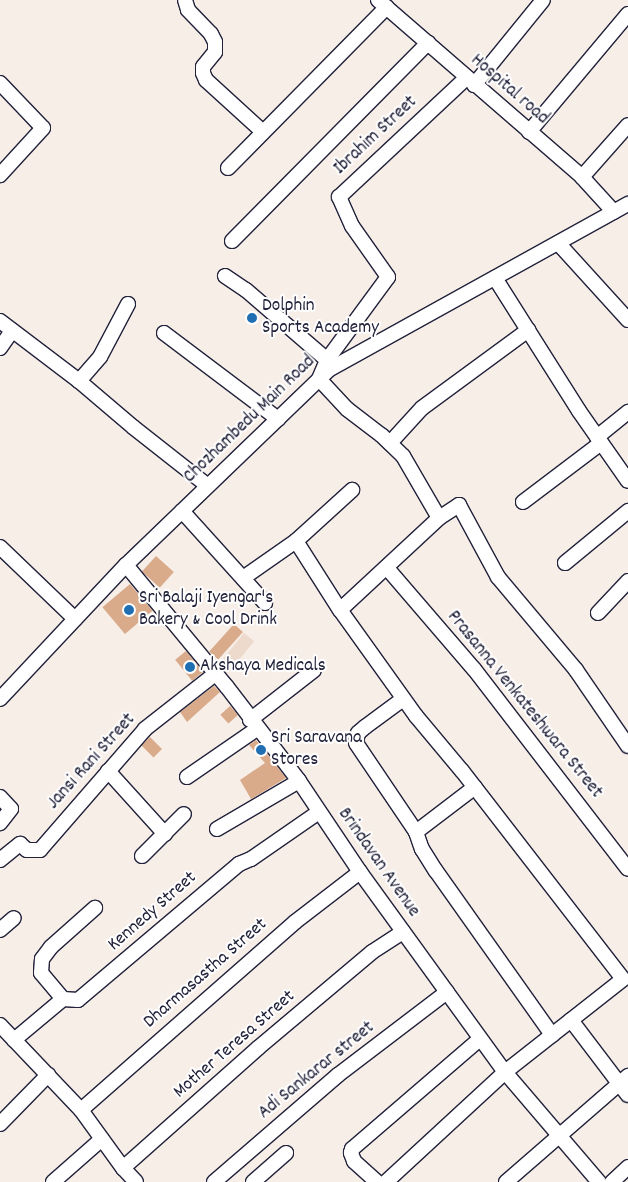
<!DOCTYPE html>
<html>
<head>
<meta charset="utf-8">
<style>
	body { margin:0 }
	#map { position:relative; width:628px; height:1182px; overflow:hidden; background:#f7eee8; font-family:Dekko,sans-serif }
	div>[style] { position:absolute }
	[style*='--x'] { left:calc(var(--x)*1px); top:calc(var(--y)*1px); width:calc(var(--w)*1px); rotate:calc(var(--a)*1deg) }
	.built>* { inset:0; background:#eedacc; transform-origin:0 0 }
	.building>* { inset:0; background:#d9ab8b; transform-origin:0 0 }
	.roads { filter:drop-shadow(1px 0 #22223b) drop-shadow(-1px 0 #22223b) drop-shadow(0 1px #22223b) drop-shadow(0 -1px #22223b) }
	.minor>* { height:14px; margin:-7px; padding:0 7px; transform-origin:7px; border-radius:7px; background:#fff }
	.dots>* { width:14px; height:14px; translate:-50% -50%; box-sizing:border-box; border:2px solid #fff; border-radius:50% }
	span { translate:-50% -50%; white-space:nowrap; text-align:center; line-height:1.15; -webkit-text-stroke:4px #fff; paint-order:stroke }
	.street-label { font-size:19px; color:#22223b }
	.poi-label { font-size:19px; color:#22223b }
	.left { translate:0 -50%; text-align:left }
</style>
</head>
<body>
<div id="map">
	<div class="built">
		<div style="left:244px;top:633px;width:13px;height:41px;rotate:39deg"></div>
	</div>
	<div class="building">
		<div style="left:156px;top:556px;width:24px;height:21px;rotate:42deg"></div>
		<div style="left:130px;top:584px;width:35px;height:36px;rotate:50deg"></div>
		<div style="left:234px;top:624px;width:12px;height:37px;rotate:42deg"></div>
		<div style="left:186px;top:651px;width:27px;height:14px;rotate:51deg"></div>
		<div style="clip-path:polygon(214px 686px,220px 692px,187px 722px,180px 712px)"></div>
		<div style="left:230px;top:706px;width:12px;height:13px;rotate:48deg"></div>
		<div style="left:150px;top:737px;width:17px;height:12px;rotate:45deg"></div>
		<div style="clip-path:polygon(256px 740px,286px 778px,251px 799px,240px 780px,265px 763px,249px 745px)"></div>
	</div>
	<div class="roads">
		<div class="minor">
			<div style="--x:185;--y:0;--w:10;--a:73"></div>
			<div style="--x:188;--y:10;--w:33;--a:46"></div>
			<div style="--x:211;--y:34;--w:9;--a:63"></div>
			<div style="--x:215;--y:42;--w:10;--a:90"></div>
			<div style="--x:215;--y:52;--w:19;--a:129"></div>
			<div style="--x:203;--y:67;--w:6;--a:90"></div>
			<div style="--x:203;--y:73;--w:8;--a:67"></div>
			<div style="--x:206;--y:80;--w:77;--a:42.4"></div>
			<div style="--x:378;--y:0;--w:270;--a:40.9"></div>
			<div style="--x:582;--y:177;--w:47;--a:47.6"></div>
			<div style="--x:0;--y:83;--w:62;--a:46.3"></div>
			<div style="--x:43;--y:128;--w:64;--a:132.5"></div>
			<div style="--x:474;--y:85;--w:109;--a:-50.9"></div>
			<div style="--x:529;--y:132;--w:154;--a:-50"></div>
			<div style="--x:228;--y:168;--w:226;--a:-45.4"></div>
			<div style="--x:582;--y:177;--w:69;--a:-48.5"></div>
			<div style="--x:232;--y:241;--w:279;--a:-45.3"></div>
			<div style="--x:558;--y:243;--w:104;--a:47.7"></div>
			<div style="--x:225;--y:276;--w:25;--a:34"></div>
			<div style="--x:246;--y:290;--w:107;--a:40.8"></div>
			<div style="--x:495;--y:278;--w:157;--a:57.7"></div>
			<div style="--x:579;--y:411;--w:85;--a:55"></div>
			<div style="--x:128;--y:304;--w:60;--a:117.8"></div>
			<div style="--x:100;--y:357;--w:32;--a:131"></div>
			<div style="--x:79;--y:381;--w:71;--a:40.4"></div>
			<div style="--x:133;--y:427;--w:95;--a:38.2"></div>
			<div style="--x:0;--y:321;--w:99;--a:37.2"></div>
			<div style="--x:164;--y:333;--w:143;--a:37"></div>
			<div style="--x:0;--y:348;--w:21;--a:-55"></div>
			<div style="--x:597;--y:437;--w:40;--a:-39"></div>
			<div style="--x:390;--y:443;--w:47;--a:-47.6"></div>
			<div style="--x:422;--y:408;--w:132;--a:-36.3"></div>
			<div style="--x:523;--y:502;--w:98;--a:-37.1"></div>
			<div style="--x:182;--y:511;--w:124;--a:47.9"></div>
			<div style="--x:439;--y:518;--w:72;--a:-120.1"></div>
			<div style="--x:403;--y:456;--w:30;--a:-136"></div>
			<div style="--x:381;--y:435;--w:43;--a:-142.6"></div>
			<div style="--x:347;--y:409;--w:41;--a:-133"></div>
			<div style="--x:319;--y:379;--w:21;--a:-67"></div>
			<div style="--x:327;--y:360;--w:103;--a:-53.7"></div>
			<div style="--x:388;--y:277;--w:62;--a:-125.2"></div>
			<div style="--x:352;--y:226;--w:32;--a:-114"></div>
			<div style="--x:339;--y:197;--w:174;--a:-43.1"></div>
			<div style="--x:296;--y:541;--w:82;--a:57.5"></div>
			<div style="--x:0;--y:547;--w:104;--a:43.8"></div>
			<div style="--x:565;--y:563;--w:82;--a:-39.5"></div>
			<div style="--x:126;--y:565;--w:158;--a:50.4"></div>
			<div style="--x:227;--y:687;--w:118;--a:52.5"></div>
			<div style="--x:299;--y:781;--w:110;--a:56.2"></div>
			<div style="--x:360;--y:872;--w:247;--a:54.1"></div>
			<div style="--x:505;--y:1072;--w:145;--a:49.5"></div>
			<div style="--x:387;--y:568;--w:133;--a:49.3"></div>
			<div style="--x:474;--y:669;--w:252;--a:52.4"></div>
			<div style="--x:243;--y:578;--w:65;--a:-34.9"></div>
			<div style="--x:296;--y:541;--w:76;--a:-42.3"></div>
			<div style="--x:598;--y:613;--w:44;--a:-46.8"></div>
			<div style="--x:0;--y:699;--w:184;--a:-46.8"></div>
			<div style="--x:126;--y:565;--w:283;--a:-43.9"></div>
			<div style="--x:330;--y:369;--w:341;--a:-29"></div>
			<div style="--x:403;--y:699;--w:47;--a:143.6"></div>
			<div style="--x:365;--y:727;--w:9;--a:139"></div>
			<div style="--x:358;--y:733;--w:10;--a:101"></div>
			<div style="--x:356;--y:743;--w:107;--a:56"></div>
			<div style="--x:416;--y:832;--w:18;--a:71"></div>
			<div style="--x:422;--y:849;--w:26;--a:58"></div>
			<div style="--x:436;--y:871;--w:201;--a:54.7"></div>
			<div style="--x:250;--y:720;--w:81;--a:-38"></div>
			<div style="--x:108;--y:771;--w:85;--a:47.9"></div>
			<div style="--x:187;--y:777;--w:86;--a:-34.6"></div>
			<div style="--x:0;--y:797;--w:16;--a:47"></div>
			<div style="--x:11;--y:809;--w:18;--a:128"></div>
			<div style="--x:217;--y:829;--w:95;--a:-30.3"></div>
			<div style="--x:416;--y:832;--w:74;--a:-37.3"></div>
			<div style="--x:142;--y:856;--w:59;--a:-45"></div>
			<div style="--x:0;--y:860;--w:26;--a:-39"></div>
			<div style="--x:20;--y:844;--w:9;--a:41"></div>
			<div style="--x:27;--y:850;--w:13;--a:0"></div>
			<div style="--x:40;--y:850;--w:160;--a:-49"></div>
			<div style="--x:145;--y:729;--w:89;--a:-38.2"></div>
			<div style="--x:0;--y:930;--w:18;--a:-41"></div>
			<div style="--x:63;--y:999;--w:34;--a:-130"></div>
			<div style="--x:41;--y:973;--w:14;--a:-86"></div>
			<div style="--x:42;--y:959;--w:15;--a:-53"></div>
			<div style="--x:51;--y:947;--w:59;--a:-41.6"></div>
			<div style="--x:571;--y:1020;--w:94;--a:52.8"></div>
			<div style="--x:0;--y:1025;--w:117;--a:46.4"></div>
			<div style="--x:81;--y:1110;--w:72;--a:54.1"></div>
			<div style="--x:123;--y:1168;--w:19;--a:47"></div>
			<div style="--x:14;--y:1040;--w:64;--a:-39.9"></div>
			<div style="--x:63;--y:999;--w:15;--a:4"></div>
			<div style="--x:78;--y:1000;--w:211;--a:-40.2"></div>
			<div style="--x:239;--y:864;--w:13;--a:-23"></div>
			<div style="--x:251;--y:859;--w:83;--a:-34.7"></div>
			<div style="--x:81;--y:1110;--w:285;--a:-41.3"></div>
			<div style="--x:295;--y:922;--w:82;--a:-37.6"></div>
			<div style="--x:0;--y:1124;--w:69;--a:-45.6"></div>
			<div style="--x:123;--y:1168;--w:181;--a:-41.6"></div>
			<div style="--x:258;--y:1048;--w:149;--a:-40.1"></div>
			<div style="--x:372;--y:952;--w:37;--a:-33"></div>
			<div style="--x:53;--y:1182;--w:65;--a:-41.3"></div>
			<div style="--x:214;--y:1182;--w:164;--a:-40.8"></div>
			<div style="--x:338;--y:1075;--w:137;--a:-37.3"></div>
			<div style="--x:253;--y:1182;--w:44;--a:-41.3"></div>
			<div style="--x:377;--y:1182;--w:31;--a:-138"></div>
			<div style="--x:354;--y:1161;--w:9;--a:-111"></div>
			<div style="--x:351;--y:1153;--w:4;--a:-76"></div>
			<div style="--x:352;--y:1149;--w:169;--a:-40.7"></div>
			<div style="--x:386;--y:1182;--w:162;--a:-42.7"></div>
			<div style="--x:505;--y:1072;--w:150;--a:-38.2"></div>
			<div style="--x:623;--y:979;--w:263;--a:-127.7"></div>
			<div style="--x:462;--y:771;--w:72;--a:-129.9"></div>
			<div style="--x:416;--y:716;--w:130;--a:-125.6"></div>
			<div style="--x:340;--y:610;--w:135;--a:-42.9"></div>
			<div style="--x:439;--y:518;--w:24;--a:-33"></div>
			<div style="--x:459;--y:505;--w:82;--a:61.6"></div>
			<div style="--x:498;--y:577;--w:121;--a:50"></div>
			<div style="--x:576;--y:670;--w:92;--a:55.6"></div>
			<div style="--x:506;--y:1182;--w:162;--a:-41"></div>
			<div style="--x:612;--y:1182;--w:22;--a:-43"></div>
		</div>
	</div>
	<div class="dots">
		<div style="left:252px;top:318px;background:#1f6fb2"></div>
		<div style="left:129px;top:610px;background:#1f6fb2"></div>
		<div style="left:190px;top:667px;background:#1f6fb2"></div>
		<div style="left:261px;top:750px;background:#1f6fb2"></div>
	</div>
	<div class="street-label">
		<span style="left:509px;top:90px;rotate:41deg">Hospital road</span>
		<span style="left:376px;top:136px;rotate:-43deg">Ibrahim Street</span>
		<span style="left:250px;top:420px;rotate:-44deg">Chozhambedu Main Road</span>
		<span style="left:524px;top:705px;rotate:51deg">Prasanna Venkateshwara Street</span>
		<span style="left:92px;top:762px;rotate:-48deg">Jansi Rani Street</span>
		<span style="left:378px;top:863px;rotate:55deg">Brindavan Avenue</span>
		<span style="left:153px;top:912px;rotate:-41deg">Kennedy Street</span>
		<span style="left:206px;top:974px;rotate:-41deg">Dharmasastha Street</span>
		<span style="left:235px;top:1045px;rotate:-41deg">Mother Teresa Street</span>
		<span style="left:317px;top:1071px;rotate:-39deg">Adi Sankarar street</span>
	</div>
	<div class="poi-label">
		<span class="left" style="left:262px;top:318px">Dolphin<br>Sports Academy</span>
		<span class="left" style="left:139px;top:610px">Sri Balaji Iyengar's<br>Bakery &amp; Cool Drink</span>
		<span class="left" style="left:200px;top:667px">Akshaya Medicals</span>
		<span class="left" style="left:271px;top:750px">Sri Saravana<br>Stores</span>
	</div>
</div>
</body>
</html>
